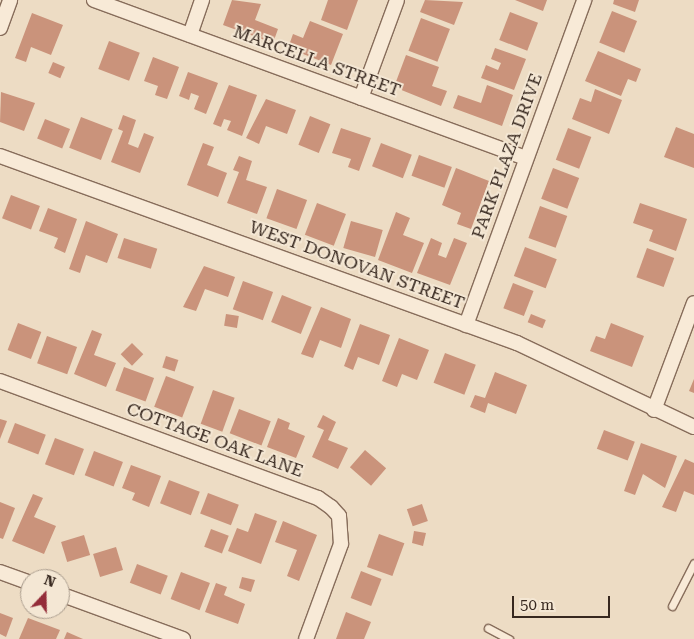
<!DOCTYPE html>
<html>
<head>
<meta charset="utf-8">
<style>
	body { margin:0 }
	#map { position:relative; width:694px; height:639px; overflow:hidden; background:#eddcc4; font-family:"Roboto Serif",serif }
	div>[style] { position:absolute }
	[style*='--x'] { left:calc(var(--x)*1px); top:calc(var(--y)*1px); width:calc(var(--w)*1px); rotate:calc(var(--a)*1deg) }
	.building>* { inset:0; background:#ca937b; transform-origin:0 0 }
	.roads { filter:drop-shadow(1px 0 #876d5b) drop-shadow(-1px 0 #876d5b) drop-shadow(0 1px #876d5b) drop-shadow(0 -1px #876d5b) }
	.lane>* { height:7px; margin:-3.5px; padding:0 3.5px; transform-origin:3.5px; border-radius:3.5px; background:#f8ead7 }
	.street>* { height:14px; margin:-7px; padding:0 7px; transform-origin:7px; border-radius:7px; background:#f8ead7 }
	span { translate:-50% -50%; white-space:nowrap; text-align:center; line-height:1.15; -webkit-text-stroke:4px #f4e7d4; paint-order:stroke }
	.street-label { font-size:18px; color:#37281f }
	.north { position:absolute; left:20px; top:569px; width:50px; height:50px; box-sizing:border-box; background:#f4e7d4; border:1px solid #a89b8c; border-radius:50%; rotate:21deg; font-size:14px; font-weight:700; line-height:20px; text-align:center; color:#37281f }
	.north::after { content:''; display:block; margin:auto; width:18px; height:22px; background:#942d3a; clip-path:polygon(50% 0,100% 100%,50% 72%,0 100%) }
	.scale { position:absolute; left:512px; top:596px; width:98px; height:22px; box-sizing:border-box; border:2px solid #37281f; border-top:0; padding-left:6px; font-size:15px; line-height:18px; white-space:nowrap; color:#37281f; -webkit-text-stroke:4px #f4e7d4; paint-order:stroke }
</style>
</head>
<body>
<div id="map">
	<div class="building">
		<div style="clip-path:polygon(232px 0,261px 4px,255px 20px,278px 29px,273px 43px,223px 25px)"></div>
		<div style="clip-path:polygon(328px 0,358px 0,347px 30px,321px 20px)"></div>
		<div style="clip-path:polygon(425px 0,463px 2px,454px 25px,420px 12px)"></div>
		<div style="clip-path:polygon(515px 0,547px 0,543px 11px)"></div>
		<div style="clip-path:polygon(614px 0,639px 0,635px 12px,613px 4px)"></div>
		<div style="left:612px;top:11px;width:27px;height:34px;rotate:22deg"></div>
		<div style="left:510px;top:12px;width:30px;height:30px;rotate:21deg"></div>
		<div style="clip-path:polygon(32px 13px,63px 25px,51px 55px,31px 47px,26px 62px,15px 58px)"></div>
		<div style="left:421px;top:18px;width:31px;height:35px;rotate:21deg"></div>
		<div style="clip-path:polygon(310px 21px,343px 34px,331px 65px,288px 48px,293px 34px,303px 38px)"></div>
		<div style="left:109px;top:41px;width:33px;height:30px;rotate:21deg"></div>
		<div style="clip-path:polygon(495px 48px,526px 59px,514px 90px,481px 78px,486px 65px,498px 70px,501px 63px,491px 59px)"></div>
		<div style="clip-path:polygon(598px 51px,641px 69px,636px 82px,628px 79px,621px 96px,585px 81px)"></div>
		<div style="clip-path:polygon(406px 55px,439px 67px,432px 86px,447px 91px,441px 106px,394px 87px)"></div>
		<div style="clip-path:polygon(153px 57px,179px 67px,167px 99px,155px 95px,158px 86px,144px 81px)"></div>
		<div style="left:53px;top:62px;width:13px;height:12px;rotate:23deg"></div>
		<div style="clip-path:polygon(188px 72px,218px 83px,206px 114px,194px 109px,199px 96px,191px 93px,189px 100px,179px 96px)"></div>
		<div style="clip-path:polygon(229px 85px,257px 95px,242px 136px,227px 130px,231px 121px,224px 119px,221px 127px,213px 124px)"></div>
		<div style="clip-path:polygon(487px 85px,513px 95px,502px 126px,453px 108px,458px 95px,481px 103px)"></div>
		<div style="clip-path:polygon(595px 89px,622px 100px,609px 134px,572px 119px,580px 98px,591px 102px)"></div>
		<div style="clip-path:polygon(1px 92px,35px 103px,24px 131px,0 122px)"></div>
		<div style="clip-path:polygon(266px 99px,296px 110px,287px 134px,266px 126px,259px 144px,246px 138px)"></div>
		<div style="clip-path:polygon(123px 115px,136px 120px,128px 144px,138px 148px,144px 133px,154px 137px,140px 173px,111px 162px,123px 131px,118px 129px)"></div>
		<div style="left:310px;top:116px;width:22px;height:31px;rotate:22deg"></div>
		<div style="left:81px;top:117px;width:34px;height:33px;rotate:21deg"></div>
		<div style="left:45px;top:119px;width:27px;height:21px;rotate:22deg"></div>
		<div style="clip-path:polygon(676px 127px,694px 134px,694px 168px,664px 157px)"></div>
		<div style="clip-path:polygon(341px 128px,371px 138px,359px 171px,348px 167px,351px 159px,332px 153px)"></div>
		<div style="left:568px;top:128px;width:25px;height:34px;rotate:21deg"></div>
		<div style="clip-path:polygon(203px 143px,214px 147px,207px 165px,227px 173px,218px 197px,187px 185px)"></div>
		<div style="left:381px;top:143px;width:33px;height:25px;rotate:21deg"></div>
		<div style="left:419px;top:155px;width:35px;height:22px;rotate:20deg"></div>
		<div style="clip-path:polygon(239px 156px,252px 161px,246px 180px,267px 187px,257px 214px,227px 203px,239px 172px,233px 170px)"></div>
		<div style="clip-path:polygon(456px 168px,489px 181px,471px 229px,457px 224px,461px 213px,442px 205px)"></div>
		<div style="left:553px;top:168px;width:28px;height:33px;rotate:21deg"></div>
		<div style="left:277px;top:189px;width:32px;height:31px;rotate:20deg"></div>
		<div style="left:11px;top:195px;width:31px;height:25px;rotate:21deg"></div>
		<div style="left:317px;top:203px;width:31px;height:34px;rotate:21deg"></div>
		<div style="clip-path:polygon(640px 203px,687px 219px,676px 251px,649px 241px,653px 230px,633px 223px)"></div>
		<div style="left:540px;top:206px;width:29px;height:34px;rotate:20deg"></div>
		<div style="clip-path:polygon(48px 208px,77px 219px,65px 253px,54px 248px,58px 238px,39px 231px)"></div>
		<div style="clip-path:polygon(396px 212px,410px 218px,403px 235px,424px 243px,412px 273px,378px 260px)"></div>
		<div style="clip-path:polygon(86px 221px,118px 234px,107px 263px,86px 255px,80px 273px,69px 269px)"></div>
		<div style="left:351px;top:221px;width:33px;height:28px;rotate:16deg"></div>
		<div style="left:124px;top:238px;width:35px;height:21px;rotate:18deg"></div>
		<div style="clip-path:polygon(431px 238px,442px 243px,438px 255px,446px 258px,454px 238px,467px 243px,450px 285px,417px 273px)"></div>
		<div style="left:525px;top:247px;width:34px;height:31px;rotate:21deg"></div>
		<div style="left:647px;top:248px;width:29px;height:31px;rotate:20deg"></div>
		<div style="clip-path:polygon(204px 266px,235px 277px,228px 297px,205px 289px,196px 311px,183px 307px)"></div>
		<div style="left:243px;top:281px;width:32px;height:30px;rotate:20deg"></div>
		<div style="left:513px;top:283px;width:22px;height:27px;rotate:21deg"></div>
		<div style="left:282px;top:295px;width:32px;height:29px;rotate:22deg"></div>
		<div style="clip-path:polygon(321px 307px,351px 319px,341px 348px,320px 340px,313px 358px,301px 354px)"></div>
		<div style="left:226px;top:314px;width:13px;height:12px;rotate:9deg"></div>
		<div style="left:531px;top:314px;width:16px;height:9px;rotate:22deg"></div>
		<div style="left:18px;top:323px;width:25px;height:29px;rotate:21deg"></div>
		<div style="clip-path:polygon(611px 323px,644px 336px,632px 367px,590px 351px,596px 336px,605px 339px)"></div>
		<div style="clip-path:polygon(360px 324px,390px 335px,379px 365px,358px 357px,353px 370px,344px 366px)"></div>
		<div style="clip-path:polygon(92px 330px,102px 334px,94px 355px,116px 363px,106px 387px,74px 374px)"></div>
		<div style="left:47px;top:336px;width:32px;height:29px;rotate:20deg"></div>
		<div style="clip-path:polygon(399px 338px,429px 350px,417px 380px,402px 374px,397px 387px,382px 381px)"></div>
		<div style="left:132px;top:343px;width:16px;height:16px;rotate:45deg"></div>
		<div style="left:445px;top:353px;width:33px;height:32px;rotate:21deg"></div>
		<div style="left:166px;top:356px;width:13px;height:12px;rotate:18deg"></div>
		<div style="left:124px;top:367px;width:32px;height:25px;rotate:20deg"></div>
		<div style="clip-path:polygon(495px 372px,527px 385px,516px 414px,488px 403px,485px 413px,470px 407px,475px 395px,485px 398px)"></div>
		<div style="left:166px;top:376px;width:30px;height:33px;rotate:21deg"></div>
		<div style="clip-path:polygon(694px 379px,694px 393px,689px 391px)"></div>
		<div style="left:213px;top:390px;width:23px;height:36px;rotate:20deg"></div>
		<div style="left:239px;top:409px;width:34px;height:26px;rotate:21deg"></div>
		<div style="clip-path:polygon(323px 415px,336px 422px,328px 440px,348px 448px,338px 469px,312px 457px,324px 430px,317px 427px)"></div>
		<div style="clip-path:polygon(278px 418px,290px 423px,288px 429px,305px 436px,296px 458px,267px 447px)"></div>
		<div style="clip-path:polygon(0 419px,7px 421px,0 439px)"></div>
		<div style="left:15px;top:423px;width:33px;height:21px;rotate:21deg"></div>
		<div style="left:604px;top:430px;width:33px;height:20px;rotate:21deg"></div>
		<div style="left:55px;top:438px;width:31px;height:28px;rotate:21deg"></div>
		<div style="clip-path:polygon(641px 443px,677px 456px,665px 488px,643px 474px,635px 495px,624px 491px)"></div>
		<div style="left:365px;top:450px;width:28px;height:23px;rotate:41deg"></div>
		<div style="left:94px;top:451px;width:31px;height:26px;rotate:21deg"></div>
		<div style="clip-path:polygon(685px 459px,694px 463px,694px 495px,684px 491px,676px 512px,662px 507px)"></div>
		<div style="clip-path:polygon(131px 465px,161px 476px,149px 507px,132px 500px,135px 493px,122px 488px)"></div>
		<div style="left:169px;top:480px;width:33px;height:25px;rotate:21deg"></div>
		<div style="left:208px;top:493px;width:33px;height:22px;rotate:21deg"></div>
		<div style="clip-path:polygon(33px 494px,43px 498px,34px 517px,56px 526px,44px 554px,12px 541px)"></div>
		<div style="clip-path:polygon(0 502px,15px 508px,3px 539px,0 538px)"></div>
		<div style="left:422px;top:504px;width:18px;height:16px;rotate:71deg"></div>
		<div style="clip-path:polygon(255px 513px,277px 521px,261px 564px,228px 551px,237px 528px,248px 532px)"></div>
		<div style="clip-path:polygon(283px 521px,317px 535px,299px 581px,287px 576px,297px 550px,275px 542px)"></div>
		<div style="left:211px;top:529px;width:19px;height:19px;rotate:21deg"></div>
		<div style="clip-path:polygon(414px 531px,426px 533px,423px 546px,412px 543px)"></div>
		<div style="left:379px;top:534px;width:27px;height:35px;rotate:20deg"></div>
		<div style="left:84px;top:535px;width:21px;height:24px;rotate:73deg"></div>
		<div style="left:116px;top:547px;width:24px;height:24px;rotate:73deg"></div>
		<div style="left:137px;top:564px;width:33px;height:20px;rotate:21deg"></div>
		<div style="left:361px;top:571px;width:22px;height:29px;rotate:21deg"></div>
		<div style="left:181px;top:572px;width:31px;height:29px;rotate:21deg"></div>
		<div style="clip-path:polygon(242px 577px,255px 580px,251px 592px,239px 588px)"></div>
		<div style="clip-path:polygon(216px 583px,227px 587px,224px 595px,245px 604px,238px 624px,205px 612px)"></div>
		<div style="clip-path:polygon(346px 612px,371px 622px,364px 639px,336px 639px)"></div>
		<div style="clip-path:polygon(0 613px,13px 618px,6px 637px,0 634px)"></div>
		<div style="clip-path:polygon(28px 618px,60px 630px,56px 639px,19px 639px)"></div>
		<div style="clip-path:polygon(67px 632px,83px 639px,64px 639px)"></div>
	</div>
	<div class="roads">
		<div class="lane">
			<div style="--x:672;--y:606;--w:48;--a:-62.9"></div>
			<div style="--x:488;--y:628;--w:24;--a:28"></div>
		</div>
		<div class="street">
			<div style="--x:94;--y:0;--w:460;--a:20.1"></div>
			<div style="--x:0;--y:28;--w:30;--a:-70"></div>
			<div style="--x:190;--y:35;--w:37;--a:-71"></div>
			<div style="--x:361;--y:98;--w:104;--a:-69.8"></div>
			<div style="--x:0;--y:156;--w:550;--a:19.89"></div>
			<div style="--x:517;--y:343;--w:196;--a:25.4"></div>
			<div style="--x:466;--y:325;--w:346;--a:-70"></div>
			<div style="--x:0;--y:381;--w:339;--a:20.2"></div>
			<div style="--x:318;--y:498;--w:16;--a:35"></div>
			<div style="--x:331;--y:507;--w:12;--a:48"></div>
			<div style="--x:339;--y:516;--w:28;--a:86"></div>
			<div style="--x:341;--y:544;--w:101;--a:110.2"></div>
			<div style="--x:654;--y:410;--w:114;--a:-69.5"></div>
			<div style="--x:0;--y:572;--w:32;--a:20"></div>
			<div style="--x:60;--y:594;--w:131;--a:20.1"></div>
		</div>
	</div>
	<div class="street-label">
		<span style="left:317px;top:61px;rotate:20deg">MARCELLA STREET</span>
		<span style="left:507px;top:156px;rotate:-70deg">PARK PLAZA DRIVE</span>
		<span style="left:357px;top:265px;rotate:20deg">WEST DONOVAN STREET</span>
		<span style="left:215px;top:440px;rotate:20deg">COTTAGE OAK LANE</span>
	</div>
	<div class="north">N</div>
	<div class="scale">50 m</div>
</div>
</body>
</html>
